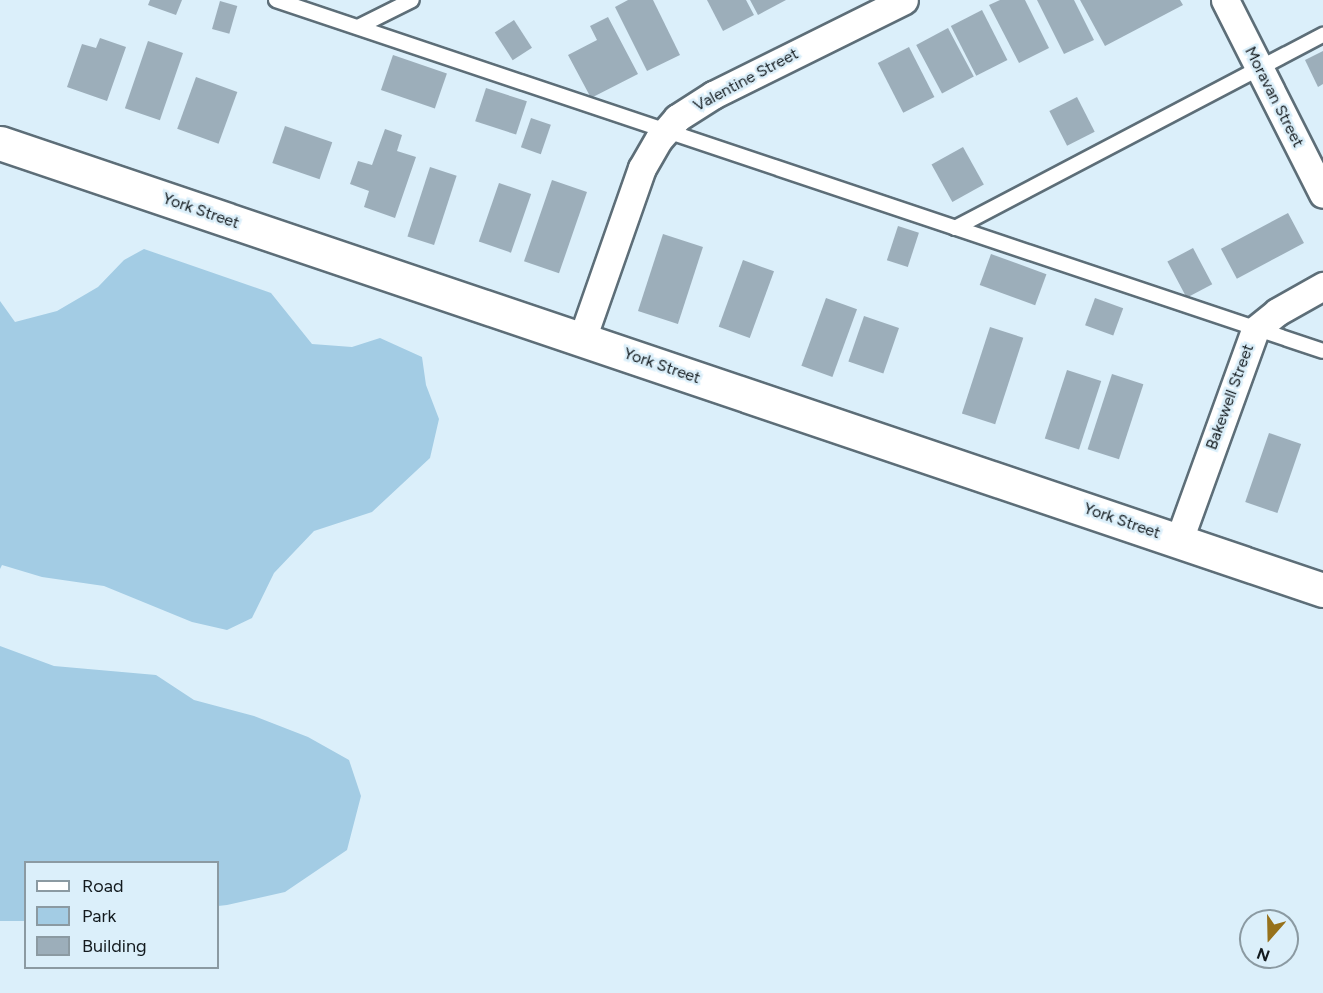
<!DOCTYPE html>
<html>
<head>
<meta charset="utf-8">
<style>
	body { margin:0 }
	#map { position:relative; width:1323px; height:993px; overflow:hidden; background:#dbeffa; font-family:Figtree,sans-serif }
	div>[style] { position:absolute }
	[style*='--x'] { left:calc(var(--x)*1px); top:calc(var(--y)*1px); width:calc(var(--w)*1px); rotate:calc(var(--a)*1deg) }
	.green>* { inset:0; background:#a3cce4 }
	.building>* { inset:0; background:#9caeba; transform-origin:0 0 }
	.roads { filter:drop-shadow(2px 0 #5d6e78) drop-shadow(-2px 0 #5d6e78) drop-shadow(0 2px #5d6e78) drop-shadow(0 -2px #5d6e78) }
	.service>* { height:14px; margin:-7px; padding:0 7px; transform-origin:7px; border-radius:7px; background:#fff }
	.minor>* { height:27px; margin:-13.5px; padding:0 13.5px; transform-origin:13.5px; border-radius:13.5px; background:#fff }
	.tertiary>* { height:33px; margin:-16.5px; padding:0 16.5px; transform-origin:16.5px; border-radius:16.5px; background:#fff }
	span { translate:-50% -50%; white-space:nowrap; text-align:center; line-height:1.15; -webkit-text-stroke:5px #dbeffa; paint-order:stroke }
	.street-label { font-size:16px; color:#131a1e }
	.legend { position:absolute; left:24px; top:861px; width:195px; height:108px; box-sizing:border-box; background:#dbeffa; border:2px solid #8b9aa2; margin:0; padding:8px 10px; list-style:none; font-size:18px; color:#131a1e }
	.legend li { display:flex; align-items:center; gap:12px; height:30px }
	.legend b { width:30px; border:2px solid #8b9aa2 }
	.north { position:absolute; left:1239px; top:909px; width:60px; height:60px; box-sizing:border-box; background:#dbeffa; border:2px solid #8b9aa2; border-radius:50%; rotate:200deg; font-size:16px; font-weight:700; line-height:24px; text-align:center; color:#131a1e }
	.north::after { content:''; display:block; margin:auto; width:21px; height:27px; background:#96711b; clip-path:polygon(50% 0,100% 100%,50% 72%,0 100%) }
</style>
</head>
<body>
<div id="map">
	<div class="green">
		<div style="clip-path:polygon(144px 249px,271px 293px,312px 344px,352px 347px,380px 338px,422px 357px,426px 385px,439px 419px,430px 458px,372px 512px,314px 531px,274px 573px,252px 618px,227px 630px,192px 622px,104px 586px,42px 577px,2px 565px,0 569px,0 301px,15px 322px,57px 311px,98px 287px,124px 260px)"></div>
		<div style="clip-path:polygon(0 646px,54px 666px,156px 675px,194px 700px,254px 716px,308px 737px,349px 760px,361px 796px,347px 850px,285px 892px,227px 905px,218px 906px,218px 862px,26px 862px,25px 921px,0 921px)"></div>
	</div>
	<div class="building">
		<div style="clip-path:polygon(150px 0,182px 0,176px 15px,148px 5px)"></div>
		<div style="clip-path:polygon(628px 0,653px 0,680px 55px,647px 71px,615px 7px)"></div>
		<div style="clip-path:polygon(707px 0,746px 0,754px 15px,723px 31px)"></div>
		<div style="clip-path:polygon(750px 0,786px 0,758px 15px)"></div>
		<div style="clip-path:polygon(1000px 0,1025px 0,1049px 48px,1019px 63px,989px 5px)"></div>
		<div style="clip-path:polygon(1037px 0,1074px 0,1094px 40px,1064px 54px)"></div>
		<div style="clip-path:polygon(1080px 0,1180px 0,1183px 5px,1105px 46px)"></div>
		<div style="left:220px;top:1px;width:18px;height:29px;rotate:16deg"></div>
		<div style="left:982px;top:10px;width:56px;height:35px;rotate:63deg"></div>
		<div style="clip-path:polygon(608px 17px,638px 74px,591px 98px,568px 55px,597px 40px,590px 26px)"></div>
		<div style="left:514px;top:20px;width:33px;height:23px;rotate:57deg"></div>
		<div style="left:948px;top:28px;width:55px;height:36px;rotate:62deg"></div>
		<div style="clip-path:polygon(100px 38px,126px 47px,107px 101px,67px 87px,82px 44px,96px 48px)"></div>
		<div style="left:148px;top:41px;width:37px;height:71px;rotate:19deg"></div>
		<div style="left:909px;top:47px;width:56px;height:35px;rotate:63deg"></div>
		<div style="clip-path:polygon(1323px 51px,1323px 84px,1318px 87px,1305px 60px)"></div>
		<div style="left:393px;top:55px;width:57px;height:37px;rotate:19deg"></div>
		<div style="left:196px;top:77px;width:44px;height:55px;rotate:20deg"></div>
		<div style="left:486px;top:88px;width:43px;height:35px;rotate:18deg"></div>
		<div style="left:1077px;top:97px;width:39px;height:31px;rotate:63deg"></div>
		<div style="left:531px;top:118px;width:21px;height:31px;rotate:19deg"></div>
		<div style="left:285px;top:126px;width:50px;height:39px;rotate:19deg"></div>
		<div style="clip-path:polygon(385px 129px,402px 135px,397px 151px,416px 157px,395px 218px,364px 207px,369px 191px,350px 184px,358px 161px,372px 165px)"></div>
		<div style="left:963px;top:147px;width:43px;height:36px;rotate:61deg"></div>
		<div style="left:430px;top:167px;width:28px;height:73px;rotate:18deg"></div>
		<div style="left:552px;top:180px;width:37px;height:86px;rotate:19deg"></div>
		<div style="left:499px;top:183px;width:34px;height:62px;rotate:19deg"></div>
		<div style="left:1288px;top:213px;width:34px;height:76px;rotate:62deg"></div>
		<div style="left:898px;top:226px;width:22px;height:36px;rotate:18deg"></div>
		<div style="left:663px;top:234px;width:42px;height:81px;rotate:18deg"></div>
		<div style="left:1193px;top:248px;width:41px;height:29px;rotate:62deg"></div>
		<div style="left:991px;top:254px;width:59px;height:33px;rotate:20deg"></div>
		<div style="left:743px;top:260px;width:33px;height:71px;rotate:20deg"></div>
		<div style="left:826px;top:298px;width:33px;height:72px;rotate:20deg"></div>
		<div style="left:1095px;top:298px;width:30px;height:29px;rotate:20deg"></div>
		<div style="left:864px;top:316px;width:37px;height:48px;rotate:19deg"></div>
		<div style="left:990px;top:327px;width:35px;height:91px;rotate:18deg"></div>
		<div style="left:1067px;top:370px;width:36px;height:72px;rotate:18deg"></div>
		<div style="left:1112px;top:374px;width:33px;height:79px;rotate:18deg"></div>
		<div style="left:1269px;top:433px;width:34px;height:73px;rotate:19deg"></div>
	</div>
	<div class="roads">
		<div class="service">
			<div style="--x:276;--y:0;--w:1104;--a:18.53"></div>
			<div style="--x:358;--y:27;--w:60;--a:-26.6"></div>
			<div style="--x:955;--y:228;--w:416;--a:-27.7"></div>
		</div>
		<div class="minor">
			<div style="--x:1225;--y:0;--w:217;--a:63.2"></div>
			<div style="--x:582;--y:339;--w:181;--a:-70.7"></div>
			<div style="--x:642;--y:168;--w:34;--a:-60"></div>
			<div style="--x:659;--y:139;--w:28;--a:-49"></div>
			<div style="--x:677;--y:118;--w:43;--a:-32.6"></div>
			<div style="--x:713;--y:95;--w:213;--a:-26.4"></div>
			<div style="--x:1179;--y:540;--w:223;--a:-70.1"></div>
			<div style="--x:1255;--y:330;--w:28;--a:-39"></div>
			<div style="--x:1277;--y:312;--w:53;--a:-29.5"></div>
		</div>
		<div class="tertiary">
			<div style="--x:0;--y:143;--w:1396;--a:18.67"></div>
		</div>
	</div>
	<div class="street-label">
		<span style="left:746px;top:80px;rotate:-28deg">Valentine Street</span>
		<span style="left:1274px;top:97px;rotate:63deg">Moravan Street</span>
		<span style="left:201px;top:211px;rotate:19deg">York Street</span>
		<span style="left:662px;top:366px;rotate:19deg">York Street</span>
		<span style="left:1230px;top:397px;rotate:-70deg">Bakewell Street</span>
		<span style="left:1122px;top:521px;rotate:19deg">York Street</span>
	</div>
	<ul class="legend">
	<li><b style="height:8px;background:#fff"></b>Road</li>
	<li><b style="height:16px;background:#a3cce4"></b>Park</li>
	<li><b style="height:16px;background:#9caeba"></b>Building</li>
	</ul>
	<div class="north">N</div>
</div>
</body>
</html>
